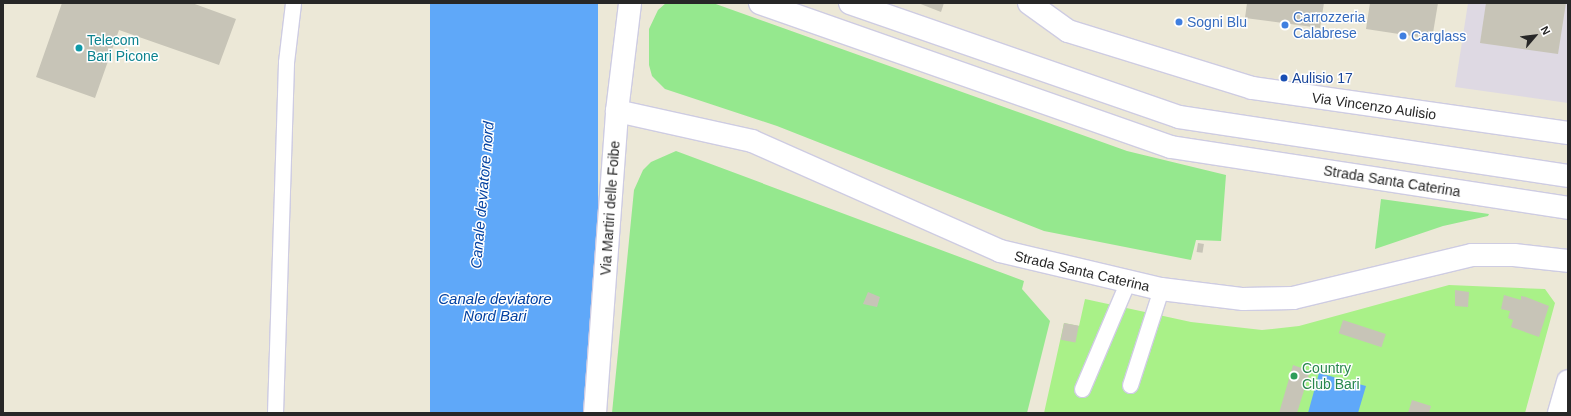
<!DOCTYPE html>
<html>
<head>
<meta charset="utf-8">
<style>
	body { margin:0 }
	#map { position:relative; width:1571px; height:416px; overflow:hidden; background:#ece8d7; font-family:Arial,sans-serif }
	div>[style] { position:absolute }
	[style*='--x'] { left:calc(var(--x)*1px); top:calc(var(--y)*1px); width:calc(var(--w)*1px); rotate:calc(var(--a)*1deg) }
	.industrial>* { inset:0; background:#ded9e3 }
	.green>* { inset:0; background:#95e88e }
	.pitch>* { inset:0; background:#a9f188 }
	.water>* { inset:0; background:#5fa8f9; transform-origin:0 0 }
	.building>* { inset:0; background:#c7c4b7; transform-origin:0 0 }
	.roads { filter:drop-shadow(1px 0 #cecce2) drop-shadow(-1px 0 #cecce2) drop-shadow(0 1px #cecce2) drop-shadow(0 -1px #cecce2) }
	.service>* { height:15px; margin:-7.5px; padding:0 7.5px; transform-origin:7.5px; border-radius:7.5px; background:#fff }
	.minor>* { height:22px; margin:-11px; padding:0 11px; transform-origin:11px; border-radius:11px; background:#fff }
	.tertiary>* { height:22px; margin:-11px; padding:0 11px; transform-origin:11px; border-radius:11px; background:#fff }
	.dots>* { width:11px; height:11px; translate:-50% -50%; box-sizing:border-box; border:2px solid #fff; border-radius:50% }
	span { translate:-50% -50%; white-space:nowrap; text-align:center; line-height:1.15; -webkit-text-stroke:3px #fff; paint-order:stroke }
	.shop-label { font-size:14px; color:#366cbe }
	.left { translate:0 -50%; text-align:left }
	.culture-label { font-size:14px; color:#0d838f }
	.transit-label { font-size:14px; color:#164399 }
	.street-label { font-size:14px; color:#272727 }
	.leisure-label { font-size:14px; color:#27864d }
	.water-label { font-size:15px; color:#0241a1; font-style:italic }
	.frame { position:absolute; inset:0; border:4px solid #272727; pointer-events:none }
	.north { position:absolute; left:1515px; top:16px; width:40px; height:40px; -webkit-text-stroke:3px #fff; paint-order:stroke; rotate:62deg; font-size:11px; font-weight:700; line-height:16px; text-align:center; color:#272727 }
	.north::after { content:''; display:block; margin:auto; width:14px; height:18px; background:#272727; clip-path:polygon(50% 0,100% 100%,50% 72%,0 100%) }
</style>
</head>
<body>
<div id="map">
	<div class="industrial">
		<div style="clip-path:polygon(1468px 3px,1568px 3px,1568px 103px,1455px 87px)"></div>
	</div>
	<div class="green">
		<div style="clip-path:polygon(666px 3px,713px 3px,1127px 151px,1226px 175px,1221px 241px,1196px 240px,1191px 260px,1044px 231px,777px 126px,665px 89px,652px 76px,649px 65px,649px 29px,658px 10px)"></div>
		<div style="clip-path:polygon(676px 151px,1024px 281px,1022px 289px,1050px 321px,1027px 413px,612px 413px,634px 190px,643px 170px,651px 162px)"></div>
		<div style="clip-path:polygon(1381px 199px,1489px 214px,1488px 216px,1443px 226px,1375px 249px)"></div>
	</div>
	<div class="pitch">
		<div style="clip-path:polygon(1449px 285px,1545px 289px,1555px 303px,1525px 413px,1044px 413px,1064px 323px,1079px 326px,1085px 299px,1191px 322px,1262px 330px,1299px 326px)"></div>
	</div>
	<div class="water">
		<div style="left:430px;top:3px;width:168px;height:411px"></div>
		<div style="clip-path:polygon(1319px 373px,1366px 386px,1358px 413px,1308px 413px)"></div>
	</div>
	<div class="building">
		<div style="clip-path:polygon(62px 3px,192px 3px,236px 19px,219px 65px,119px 30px,95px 98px,36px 77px)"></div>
		<div style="clip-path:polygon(918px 3px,944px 3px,941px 12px)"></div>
		<div style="clip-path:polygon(1247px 3px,1324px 3px,1320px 28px,1245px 18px)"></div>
		<div style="clip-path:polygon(1370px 3px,1438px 3px,1432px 39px,1366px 29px)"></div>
		<div style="clip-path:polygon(1486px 3px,1566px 3px,1558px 54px,1480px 43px)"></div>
		<div style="left:1198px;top:243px;width:6px;height:9px;rotate:9deg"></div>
		<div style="clip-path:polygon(1455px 290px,1469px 292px,1468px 307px,1455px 306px)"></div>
		<div style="clip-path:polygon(868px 292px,880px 297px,877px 307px,863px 304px)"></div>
		<div style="clip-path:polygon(1504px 295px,1521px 300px,1521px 296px,1526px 297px,1549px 306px,1539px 337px,1511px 327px,1513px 320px,1508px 318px,1510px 311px,1501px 309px)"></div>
		<div style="left:1343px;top:320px;width:45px;height:14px;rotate:18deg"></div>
		<div style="left:1064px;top:323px;width:15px;height:17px;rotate:11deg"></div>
		<div style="clip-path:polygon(1293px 365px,1310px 371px,1297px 413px,1279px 413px)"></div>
		<div style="clip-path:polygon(1412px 400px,1431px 406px,1429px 413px,1408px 413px)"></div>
	</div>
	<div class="roads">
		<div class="service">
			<div style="--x:1130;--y:385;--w:101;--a:-72.1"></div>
			<div style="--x:1082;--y:389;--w:115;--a:-67"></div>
			<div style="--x:275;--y:413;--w:351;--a:-88.2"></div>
			<div style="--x:286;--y:62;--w:59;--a:-83.2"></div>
		</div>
		<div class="minor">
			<div style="--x:1029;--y:3;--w:48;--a:35.7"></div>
			<div style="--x:1068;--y:31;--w:193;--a:17.2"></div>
			<div style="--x:1252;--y:88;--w:319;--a:8.1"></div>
			<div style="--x:617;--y:111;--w:138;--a:12.5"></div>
			<div style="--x:752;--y:141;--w:271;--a:23.9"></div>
			<div style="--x:1000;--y:251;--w:165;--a:13.3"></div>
			<div style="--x:1161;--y:289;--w:83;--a:7"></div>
			<div style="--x:1243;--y:299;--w:50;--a:-1.1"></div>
			<div style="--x:1293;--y:298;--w:184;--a:-13.5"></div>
			<div style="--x:1472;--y:255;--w:42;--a:0"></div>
			<div style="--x:1514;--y:255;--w:54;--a:6.3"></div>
			<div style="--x:595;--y:413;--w:303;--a:-85.8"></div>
			<div style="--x:617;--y:111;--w:109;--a:-83.1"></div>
			<div style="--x:1559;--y:413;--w:33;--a:-74"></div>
		</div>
		<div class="tertiary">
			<div style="--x:760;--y:3;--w:435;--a:19.3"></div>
			<div style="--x:1171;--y:147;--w:402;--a:8.7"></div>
			<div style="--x:850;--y:3;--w:348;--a:19.1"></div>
			<div style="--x:1179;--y:117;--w:393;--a:8.6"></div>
		</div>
	</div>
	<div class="dots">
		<div style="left:1179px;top:22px;background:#3f7fe0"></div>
		<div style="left:1285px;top:25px;background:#3f7fe0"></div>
		<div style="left:1403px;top:36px;background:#3f7fe0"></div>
		<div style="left:79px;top:48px;background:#0f9aa8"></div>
		<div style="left:1284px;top:78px;background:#1a4fb4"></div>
		<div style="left:1294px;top:376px;background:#2e9e5b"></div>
	</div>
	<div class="shop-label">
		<span class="left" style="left:1293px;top:25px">Carrozzeria<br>Calabrese</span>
		<span class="left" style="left:1187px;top:22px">Sogni Blu</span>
		<span class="left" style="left:1411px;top:36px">Carglass</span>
	</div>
	<div class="culture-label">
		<span class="left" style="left:87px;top:48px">Telecom<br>Bari Picone</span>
	</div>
	<div class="transit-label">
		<span class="left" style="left:1292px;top:78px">Aulisio 17</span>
	</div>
	<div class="street-label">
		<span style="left:1374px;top:106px;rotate:8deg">Via Vincenzo Aulisio</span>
		<span style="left:1392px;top:181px;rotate:9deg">Strada Santa Caterina</span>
		<span style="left:610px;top:208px;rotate:-86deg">Via Martiri delle Foibe</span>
		<span style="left:1082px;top:271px;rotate:13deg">Strada Santa Caterina</span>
	</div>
	<div class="leisure-label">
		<span class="left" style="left:1302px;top:376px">Country<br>Club Bari</span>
	</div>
	<div class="water-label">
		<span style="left:482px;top:195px;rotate:-85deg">Canale deviatore nord</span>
		<span style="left:495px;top:307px">Canale deviatore<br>Nord Bari</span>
	</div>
	<div class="frame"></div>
	<div class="north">N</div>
</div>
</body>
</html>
